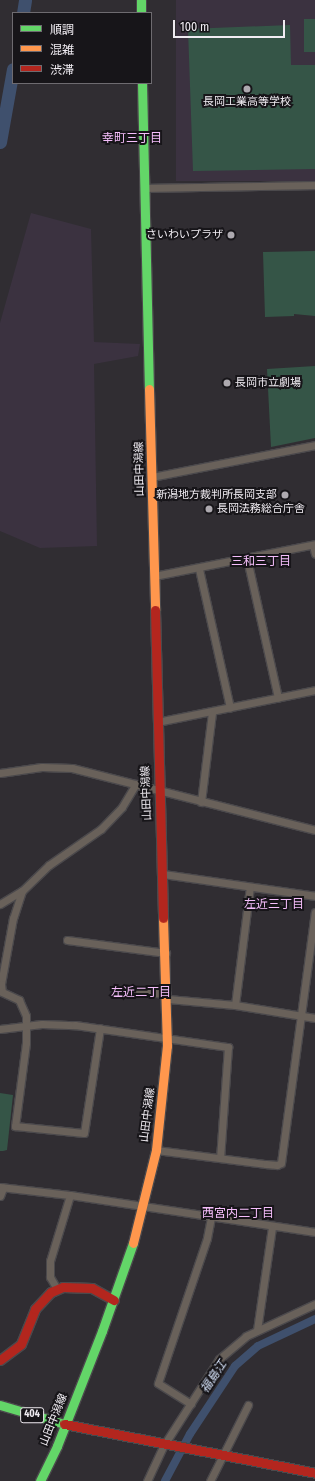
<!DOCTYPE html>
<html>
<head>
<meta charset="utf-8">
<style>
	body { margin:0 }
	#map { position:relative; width:315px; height:1481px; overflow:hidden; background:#302d32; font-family:"Fira Sans Condensed","Noto Sans JP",sans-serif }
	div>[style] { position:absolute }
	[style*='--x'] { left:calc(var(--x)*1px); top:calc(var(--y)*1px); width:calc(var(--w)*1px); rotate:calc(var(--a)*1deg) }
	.built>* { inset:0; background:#3b3240; transform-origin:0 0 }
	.green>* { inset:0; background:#355547; transform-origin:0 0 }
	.canal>* { height:8px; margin:-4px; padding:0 4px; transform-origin:4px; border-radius:4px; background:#3f506d }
	.river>* { height:13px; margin:-6.5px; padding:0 6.5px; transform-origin:6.5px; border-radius:6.5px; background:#3f506d }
	.roads { filter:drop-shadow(1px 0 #4b494c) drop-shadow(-1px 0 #4b494c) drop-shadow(0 1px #4b494c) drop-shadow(0 -1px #4b494c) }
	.street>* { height:7px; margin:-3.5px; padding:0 3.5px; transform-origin:3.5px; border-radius:3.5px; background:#69615a }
	.fast>* { height:9px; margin:-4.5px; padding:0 4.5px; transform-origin:4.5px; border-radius:4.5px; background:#63d668 }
	.slow>* { height:9px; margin:-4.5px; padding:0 4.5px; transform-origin:4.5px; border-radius:4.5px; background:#ff974d }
	.jam>* { height:9px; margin:-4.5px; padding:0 4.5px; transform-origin:4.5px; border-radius:4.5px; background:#b3261e }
	.dots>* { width:11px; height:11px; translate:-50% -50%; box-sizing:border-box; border:2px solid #171519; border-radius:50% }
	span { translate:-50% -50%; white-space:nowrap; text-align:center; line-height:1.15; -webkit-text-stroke:4px #171519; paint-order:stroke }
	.shield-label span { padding:1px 3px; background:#171519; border:1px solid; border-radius:3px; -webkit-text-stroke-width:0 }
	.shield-label { font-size:10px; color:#f0ecf2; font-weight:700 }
	.poi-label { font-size:11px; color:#f0ecf2 }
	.right { translate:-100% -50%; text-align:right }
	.left { translate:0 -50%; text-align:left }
	.street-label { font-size:11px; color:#f0ecf2 }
	.neighbourhood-label { font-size:12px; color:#f5befb }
	.water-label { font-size:12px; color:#d4e1f8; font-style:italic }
	.legend { position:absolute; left:12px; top:12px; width:140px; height:72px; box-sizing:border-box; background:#171519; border:1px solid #6e6b70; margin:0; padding:5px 7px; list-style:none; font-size:12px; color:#f0ecf2 }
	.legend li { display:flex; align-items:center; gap:8px; height:20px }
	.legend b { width:20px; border:1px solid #6e6b70 }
	.scale { position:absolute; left:173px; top:20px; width:112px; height:18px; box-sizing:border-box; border:2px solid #f0ecf2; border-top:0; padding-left:5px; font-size:12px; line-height:14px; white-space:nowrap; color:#f0ecf2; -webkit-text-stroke:3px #171519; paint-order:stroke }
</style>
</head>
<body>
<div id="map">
	<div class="built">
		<div style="left:176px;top:0;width:139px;height:181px"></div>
		<div style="clip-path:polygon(31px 213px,91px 229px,94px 342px,140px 344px,138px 356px,94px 364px,97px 546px,40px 548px,0 531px,0 323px)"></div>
	</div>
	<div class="green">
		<div style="left:304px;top:19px;width:11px;height:33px"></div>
		<div style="clip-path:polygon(290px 25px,291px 65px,315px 65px,315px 169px,193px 171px,188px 29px)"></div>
		<div style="clip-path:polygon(315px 251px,315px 316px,294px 314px,294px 316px,265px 317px,263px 252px)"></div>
		<div style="clip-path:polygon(315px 366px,315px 438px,271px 447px,267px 369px)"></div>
		<div style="clip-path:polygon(0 1093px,13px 1095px,7px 1150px,3px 1151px,0 1151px)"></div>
	</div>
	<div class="canal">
		<div style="--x:165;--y:1481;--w:53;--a:-62"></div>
		<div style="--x:190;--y:1434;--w:82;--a:-56.5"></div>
		<div style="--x:235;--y:1366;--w:30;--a:-41"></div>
		<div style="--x:258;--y:1346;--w:63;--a:-25.3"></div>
	</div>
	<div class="river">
		<div style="--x:23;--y:13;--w:13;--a:-81"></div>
		<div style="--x:0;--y:142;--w:74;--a:-79.9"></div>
	</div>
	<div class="roads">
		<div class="street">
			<div style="--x:145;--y:188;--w:170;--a:-1"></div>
			<div style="--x:152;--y:477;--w:166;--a:-11.1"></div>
			<div style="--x:313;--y:545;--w:9;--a:77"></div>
			<div style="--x:247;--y:559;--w:142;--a:77.4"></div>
			<div style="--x:199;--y:569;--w:142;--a:77.4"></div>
			<div style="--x:154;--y:576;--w:164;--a:-11.2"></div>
			<div style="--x:157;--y:722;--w:161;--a:-11.4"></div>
			<div style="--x:0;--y:773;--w:42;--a:-8.1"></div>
			<div style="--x:42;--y:767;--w:30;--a:2"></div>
			<div style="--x:72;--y:768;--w:251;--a:14.3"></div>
			<div style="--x:201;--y:802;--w:91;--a:-83"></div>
			<div style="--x:163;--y:874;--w:154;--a:8.2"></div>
			<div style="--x:22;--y:891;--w:28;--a:108"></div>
			<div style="--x:13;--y:918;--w:67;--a:100.3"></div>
			<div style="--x:1;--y:984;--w:8;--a:83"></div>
			<div style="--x:2;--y:992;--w:19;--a:25"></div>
			<div style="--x:19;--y:1000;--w:17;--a:66"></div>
			<div style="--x:26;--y:1016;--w:27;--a:90"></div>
			<div style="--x:26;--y:1043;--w:84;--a:97.5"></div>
			<div style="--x:15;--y:1126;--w:69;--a:5.8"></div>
			<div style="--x:84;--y:1133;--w:106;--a:-81.3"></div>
			<div style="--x:0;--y:904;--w:26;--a:-31"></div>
			<div style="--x:22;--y:891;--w:37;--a:-44"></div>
			<div style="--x:49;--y:865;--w:63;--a:-34.7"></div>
			<div style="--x:101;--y:829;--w:30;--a:-46"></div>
			<div style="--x:122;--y:807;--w:27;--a:-59"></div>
			<div style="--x:67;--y:940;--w:100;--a:7.5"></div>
			<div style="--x:124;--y:990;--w:43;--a:5.3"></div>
			<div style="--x:168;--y:999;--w:67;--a:5.1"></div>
			<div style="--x:235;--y:1005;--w:81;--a:9.2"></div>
			<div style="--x:235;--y:1005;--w:119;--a:-82.8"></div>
			<div style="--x:0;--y:1029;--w:42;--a:-6.8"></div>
			<div style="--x:42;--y:1024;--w:33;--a:2"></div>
			<div style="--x:75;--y:1025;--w:155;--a:8.2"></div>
			<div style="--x:228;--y:1047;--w:111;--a:94.1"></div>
			<div style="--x:156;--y:1150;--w:111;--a:7.3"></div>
			<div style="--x:266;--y:1164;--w:11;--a:5"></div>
			<div style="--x:277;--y:1165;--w:4;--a:-27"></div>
			<div style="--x:281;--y:1163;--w:253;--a:-82.3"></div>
			<div style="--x:0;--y:1187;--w:70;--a:6.5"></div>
			<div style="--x:70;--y:1195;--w:248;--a:8.6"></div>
			<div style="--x:0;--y:1196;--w:9;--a:-69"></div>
			<div style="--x:57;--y:1289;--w:14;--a:-120"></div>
			<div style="--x:50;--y:1277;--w:16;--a:-90"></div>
			<div style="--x:50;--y:1261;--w:69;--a:-73.1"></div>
			<div style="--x:257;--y:1330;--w:104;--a:-81.7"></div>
			<div style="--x:191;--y:1404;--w:39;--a:-148"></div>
			<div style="--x:158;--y:1383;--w:153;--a:-71.3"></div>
			<div style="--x:207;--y:1238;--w:21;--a:-79"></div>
			<div style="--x:147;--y:1481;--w:40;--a:-65"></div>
			<div style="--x:164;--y:1445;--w:102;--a:-57.4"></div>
			<div style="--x:219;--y:1359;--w:35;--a:-40"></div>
			<div style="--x:246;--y:1336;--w:76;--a:-24.9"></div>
			<div style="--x:210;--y:1481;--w:85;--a:-63.4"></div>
		</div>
		<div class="fast">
			<div style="--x:141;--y:0;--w:13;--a:90"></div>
			<div style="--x:142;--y:83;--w:306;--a:88.7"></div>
			<div style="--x:0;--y:1405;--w:67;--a:16.5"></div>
			<div style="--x:40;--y:1481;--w:39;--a:-64"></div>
			<div style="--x:57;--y:1446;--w:123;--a:-68.6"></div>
			<div style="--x:102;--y:1331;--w:93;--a:-70.6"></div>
		</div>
		<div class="slow">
			<div style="--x:149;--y:389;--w:221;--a:88.4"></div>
			<div style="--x:133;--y:1243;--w:96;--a:-76.1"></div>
			<div style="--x:156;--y:1150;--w:105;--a:-84"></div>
			<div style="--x:167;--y:1046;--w:128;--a:-91.8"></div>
		</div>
		<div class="jam">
			<div style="--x:155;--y:610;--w:308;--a:88.5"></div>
			<div style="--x:0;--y:1360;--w:26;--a:-37"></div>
			<div style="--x:21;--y:1344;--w:38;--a:-68"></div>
			<div style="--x:35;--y:1309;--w:23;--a:-47"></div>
			<div style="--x:51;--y:1292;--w:13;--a:-23"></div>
			<div style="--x:63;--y:1287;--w:29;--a:2"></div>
			<div style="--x:92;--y:1288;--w:25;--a:29"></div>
			<div style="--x:64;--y:1424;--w:256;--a:11"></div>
		</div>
	</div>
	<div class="dots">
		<div style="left:247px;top:89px;background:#ada9af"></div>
		<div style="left:231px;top:235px;background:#ada9af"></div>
		<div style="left:227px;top:383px;background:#ada9af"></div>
		<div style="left:285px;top:495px;background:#ada9af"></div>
		<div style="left:209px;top:509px;background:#ada9af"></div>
	</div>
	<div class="shield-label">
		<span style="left:32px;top:1415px">404</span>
	</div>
	<div class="poi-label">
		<span style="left:247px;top:102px">長岡工業高等学校</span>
		<span class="right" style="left:223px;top:235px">さいわいプラザ</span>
		<span class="left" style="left:235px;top:383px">長岡市立劇場</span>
		<span class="right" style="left:277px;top:495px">新潟地方裁判所長岡支部</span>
		<span class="left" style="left:217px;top:509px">長岡法務総合庁舎</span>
	</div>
	<div class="street-label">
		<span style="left:140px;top:469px;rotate:-91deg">山田中潟線</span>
		<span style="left:147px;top:793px;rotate:-92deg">山田中潟線</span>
		<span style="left:148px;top:1115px;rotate:-83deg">山田中潟線</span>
		<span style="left:54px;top:1420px;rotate:-68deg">山田中潟線</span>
	</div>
	<div class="neighbourhood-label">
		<span style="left:132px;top:139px">幸町三丁目</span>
		<span style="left:261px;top:562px">三和三丁目</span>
		<span style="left:274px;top:905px">左近三丁目</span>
		<span style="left:141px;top:993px">左近二丁目</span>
		<span style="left:238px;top:1214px">西宮内二丁目</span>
	</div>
	<div class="water-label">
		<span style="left:214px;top:1377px;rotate:-56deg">福島江</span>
	</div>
	<ul class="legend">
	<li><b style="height:5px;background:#63d668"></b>順調</li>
	<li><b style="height:5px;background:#ff974d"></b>混雑</li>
	<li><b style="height:5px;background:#b3261e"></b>渋滞</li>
	</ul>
	<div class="scale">100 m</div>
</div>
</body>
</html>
